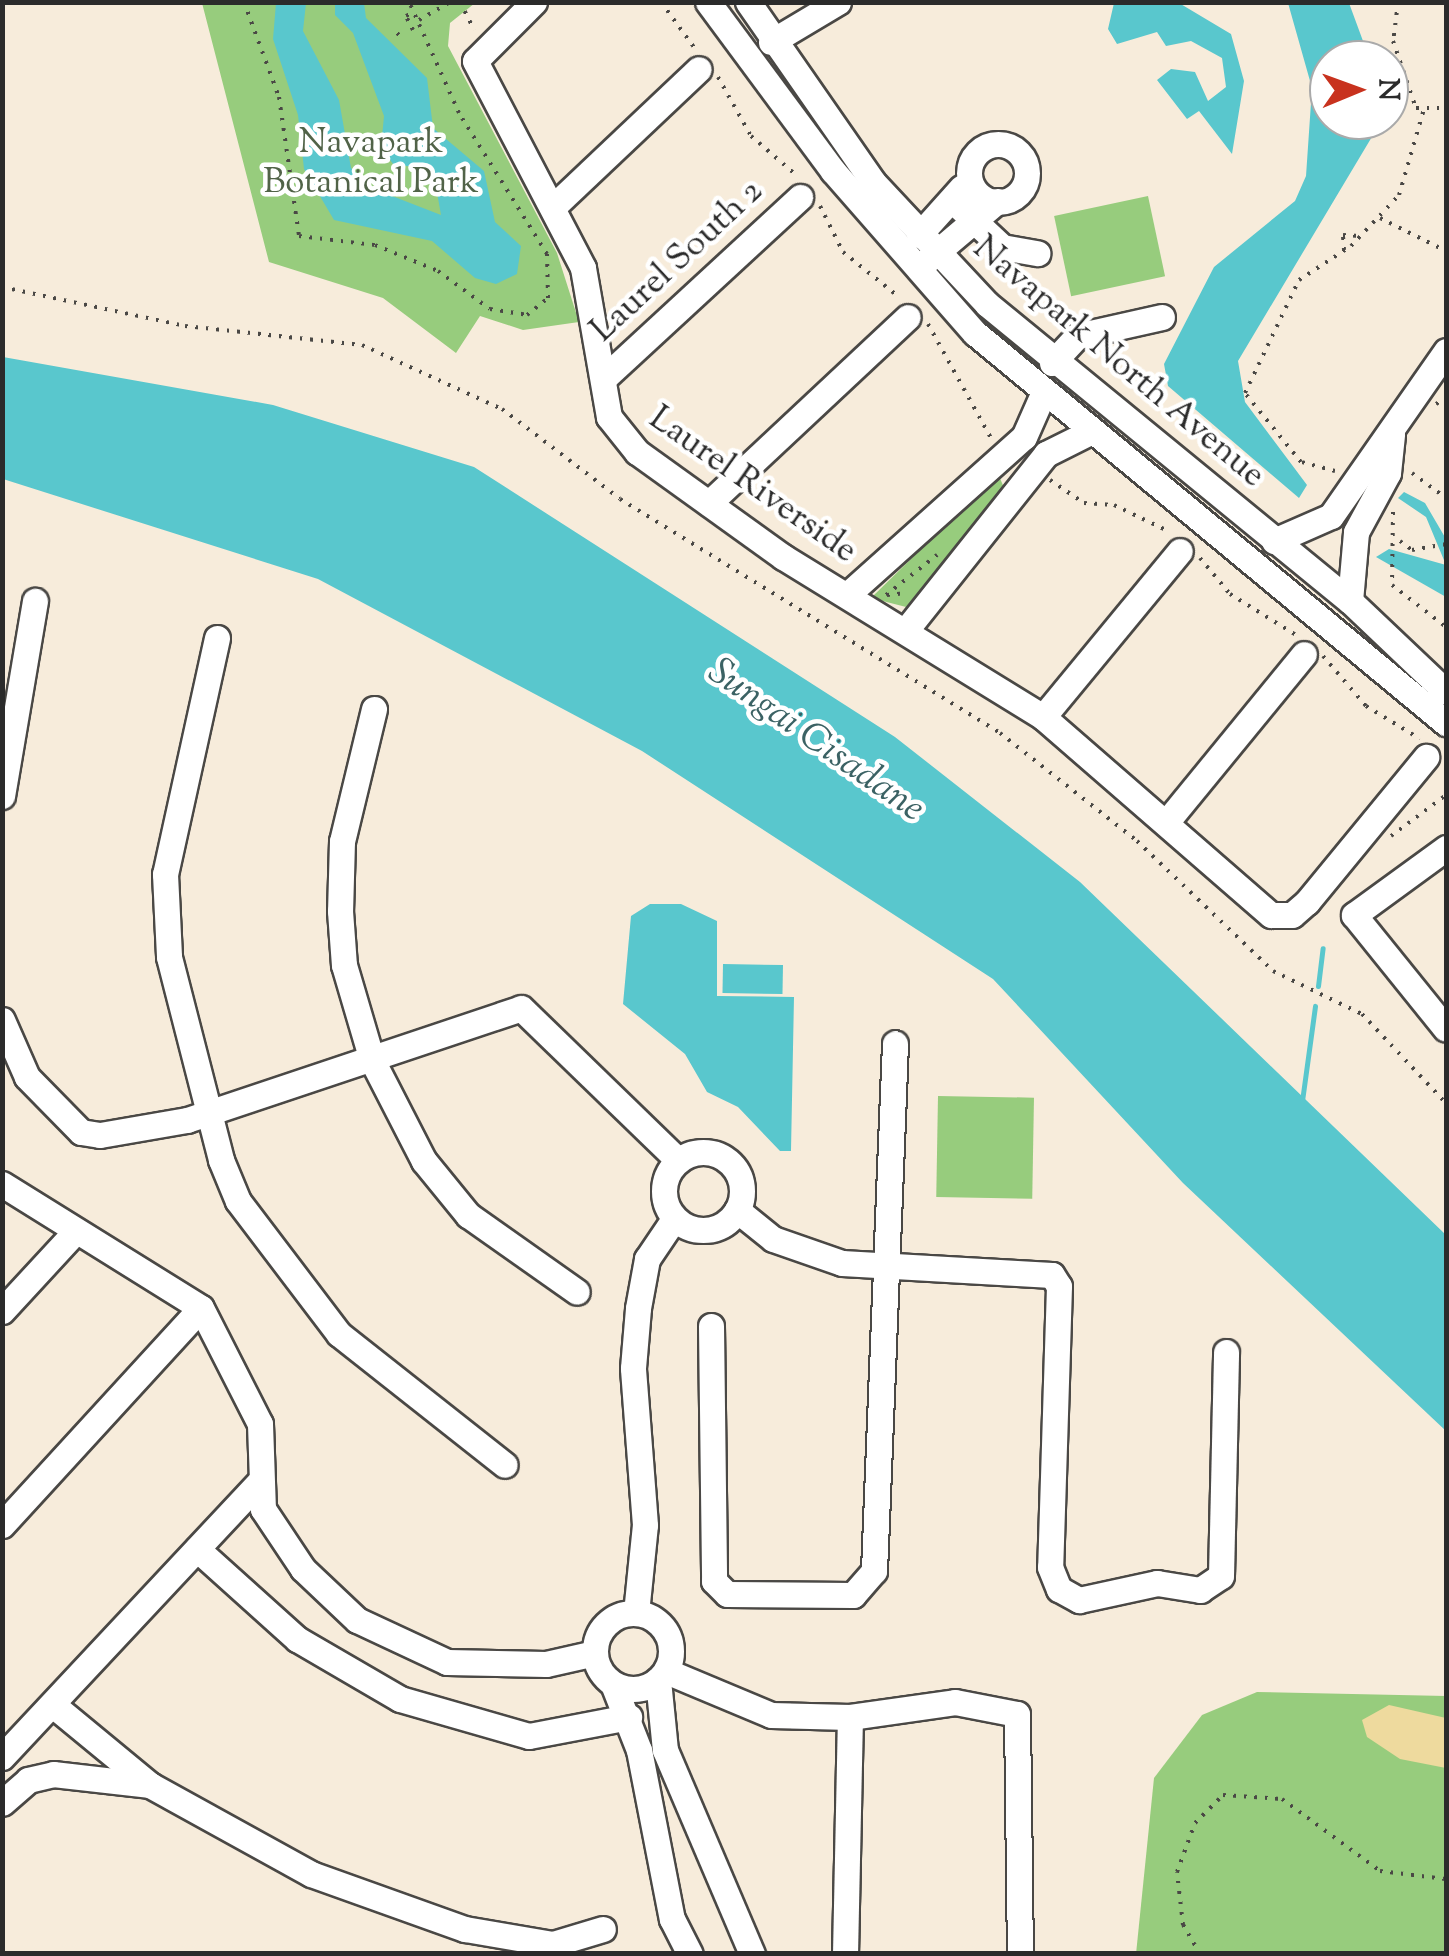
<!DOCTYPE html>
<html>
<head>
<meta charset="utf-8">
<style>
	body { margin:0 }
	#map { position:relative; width:1449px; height:1956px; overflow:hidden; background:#f7ecdb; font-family:"Sorts Mill Goudy",serif }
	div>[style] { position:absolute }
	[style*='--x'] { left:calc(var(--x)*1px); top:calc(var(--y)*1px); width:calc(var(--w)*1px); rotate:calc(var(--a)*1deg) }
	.green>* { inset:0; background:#97cc7d; transform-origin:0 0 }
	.sand>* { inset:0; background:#eeda9e }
	.water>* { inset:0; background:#59c7cd; transform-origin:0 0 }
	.stream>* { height:5px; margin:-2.5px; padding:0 2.5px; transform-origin:2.5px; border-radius:2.5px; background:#59c7cd }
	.path>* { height:4px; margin-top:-2px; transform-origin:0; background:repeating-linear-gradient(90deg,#4a4845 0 2.5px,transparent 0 10.5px) }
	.roads { filter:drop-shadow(2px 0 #4a4845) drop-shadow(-2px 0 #4a4845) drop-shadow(0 2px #4a4845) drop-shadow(0 -2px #4a4845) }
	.minor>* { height:25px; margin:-12.5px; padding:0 12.5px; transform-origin:12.5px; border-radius:12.5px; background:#fff }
	.minor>.ring { margin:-12.5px; padding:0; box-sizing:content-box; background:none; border:25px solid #fff; border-radius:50% }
	span { translate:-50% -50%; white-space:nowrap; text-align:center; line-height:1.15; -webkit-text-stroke:9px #fff; paint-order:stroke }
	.park-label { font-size:35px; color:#516348 }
	.street-label { font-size:35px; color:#2b2b2b }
	.water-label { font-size:38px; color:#3b6264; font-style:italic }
	.frame { position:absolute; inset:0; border:5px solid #2b2b2b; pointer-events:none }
	.north { position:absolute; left:1309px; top:40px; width:100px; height:100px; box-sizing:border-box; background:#fff; border:2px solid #aaa; border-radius:50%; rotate:89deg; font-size:28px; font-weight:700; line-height:40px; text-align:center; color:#2b2b2b }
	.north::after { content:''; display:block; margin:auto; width:35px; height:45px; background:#c8321e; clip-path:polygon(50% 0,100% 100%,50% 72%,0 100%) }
</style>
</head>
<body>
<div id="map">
	<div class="green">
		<div style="clip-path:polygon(202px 3px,475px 3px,450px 23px,448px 46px,557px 253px,579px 322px,523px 330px,480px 316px,456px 353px,383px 298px,269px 262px)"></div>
		<div style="left:1148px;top:196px;width:82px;height:96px;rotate:78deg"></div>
		<div style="clip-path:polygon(998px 474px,1006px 492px,910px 608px,871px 598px)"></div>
		<div style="left:938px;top:1096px;width:96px;height:101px;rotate:1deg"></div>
		<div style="clip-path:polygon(1257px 1692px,1446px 1696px,1446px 1953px,1136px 1954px,1154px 1778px,1202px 1715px)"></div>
	</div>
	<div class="sand">
		<div style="clip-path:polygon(1389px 1705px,1446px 1718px,1446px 1768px,1400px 1759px,1367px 1737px,1362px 1720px)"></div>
	</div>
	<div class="water">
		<div style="clip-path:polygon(276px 3px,306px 3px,303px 31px,339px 100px,351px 168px,374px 189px,441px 215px,433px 170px,393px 164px,381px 147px,384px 116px,353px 33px,335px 15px,335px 3px,364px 3px,366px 18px,427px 78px,433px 128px,484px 171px,495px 222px,521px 246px,517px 274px,496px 284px,475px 278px,432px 241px,334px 220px,304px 169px,298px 115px,273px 39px)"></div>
		<div style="clip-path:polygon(1114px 3px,1179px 3px,1231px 34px,1244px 81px,1232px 154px,1199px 111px,1187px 119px,1157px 80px,1171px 69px,1195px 72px,1208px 101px,1226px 87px,1222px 58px,1191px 41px,1166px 46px,1157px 32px,1117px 44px,1108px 29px)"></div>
		<div style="clip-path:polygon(1288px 3px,1349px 3px,1370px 60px,1329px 60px,1329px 120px,1382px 120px,1238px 361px,1245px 402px,1307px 485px,1299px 498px,1168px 386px,1164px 364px,1214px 267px,1295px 201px,1306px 176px,1312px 88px)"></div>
		<div style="clip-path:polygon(3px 357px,273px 405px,474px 467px,895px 737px,1080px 882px,1446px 1235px,1446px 1431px,1183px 1183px,993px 979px,642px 751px,318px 579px,3px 479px)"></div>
		<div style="clip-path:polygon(1404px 492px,1425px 503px,1446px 539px,1446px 597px,1376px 557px,1389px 549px,1446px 565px,1426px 517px,1398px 498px)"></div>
		<div style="clip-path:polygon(650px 904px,681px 904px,717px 921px,717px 996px,794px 997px,791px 1151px,780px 1151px,738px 1107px,707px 1092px,685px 1054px,623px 1004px,631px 916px)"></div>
		<div style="left:723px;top:964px;width:60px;height:29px;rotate:1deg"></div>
	</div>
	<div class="stream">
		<div style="--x:1318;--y:986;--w:38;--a:-83"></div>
		<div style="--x:1302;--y:1101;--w:96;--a:-82.2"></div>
	</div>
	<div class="path">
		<div style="--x:244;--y:2;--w:101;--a:69.8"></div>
		<div style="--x:279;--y:97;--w:140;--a:81.8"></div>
		<div style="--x:299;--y:236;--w:77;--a:6.8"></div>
		<div style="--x:375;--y:245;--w:68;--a:22.4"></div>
		<div style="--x:438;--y:271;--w:64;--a:36.2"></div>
		<div style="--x:490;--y:309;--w:37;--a:9"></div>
		<div style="--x:527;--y:315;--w:27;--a:-39"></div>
		<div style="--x:548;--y:298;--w:44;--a:-91.3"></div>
		<div style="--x:547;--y:254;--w:166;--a:-122"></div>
		<div style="--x:459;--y:113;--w:122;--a:-114.2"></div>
		<div style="--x:460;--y:2;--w:31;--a:63"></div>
		<div style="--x:661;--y:2;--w:59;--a:53.9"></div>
		<div style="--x:1398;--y:2;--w:39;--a:97"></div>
		<div style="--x:1393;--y:41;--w:71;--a:71.1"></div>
		<div style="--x:1416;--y:108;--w:30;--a:0"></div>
		<div style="--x:419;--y:20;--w:36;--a:-30"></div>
		<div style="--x:413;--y:30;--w:16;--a:-117"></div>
		<div style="--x:406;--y:16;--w:9;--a:-27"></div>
		<div style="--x:397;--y:33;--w:7;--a:45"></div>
		<div style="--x:718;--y:77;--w:68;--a:60.8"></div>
		<div style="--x:751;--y:136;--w:58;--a:40.8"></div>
		<div style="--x:820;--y:206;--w:51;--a:63.4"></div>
		<div style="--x:843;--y:252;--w:72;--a:38.8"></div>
		<div style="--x:1380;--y:218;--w:74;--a:26.6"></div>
		<div style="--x:1344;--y:250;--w:15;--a:-94"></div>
		<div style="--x:1343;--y:235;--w:17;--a:3"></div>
		<div style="--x:2;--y:287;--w:187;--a:12"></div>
		<div style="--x:185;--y:326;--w:178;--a:6.1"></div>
		<div style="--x:362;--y:345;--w:154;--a:24.6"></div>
		<div style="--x:502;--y:409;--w:148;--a:37.3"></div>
		<div style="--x:620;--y:499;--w:446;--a:31.6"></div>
		<div style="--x:1000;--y:733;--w:174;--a:38.2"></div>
		<div style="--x:1137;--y:841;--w:188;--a:43.7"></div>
		<div style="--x:1273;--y:971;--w:99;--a:25.8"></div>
		<div style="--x:1362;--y:1014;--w:122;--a:46.7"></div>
		<div style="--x:928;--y:324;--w:130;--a:61.1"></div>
		<div style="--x:1436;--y:404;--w:12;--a:-31"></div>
		<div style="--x:1335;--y:471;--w:35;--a:-165"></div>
		<div style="--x:1301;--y:462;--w:89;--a:-129.1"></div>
		<div style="--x:1245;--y:393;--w:125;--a:-64.5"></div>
		<div style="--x:1299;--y:280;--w:62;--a:-33.2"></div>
		<div style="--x:1351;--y:246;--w:70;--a:-46.7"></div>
		<div style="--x:1399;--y:195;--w:90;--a:-73.8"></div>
		<div style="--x:1412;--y:473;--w:42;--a:36.3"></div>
		<div style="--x:1050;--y:480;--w:41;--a:34.1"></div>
		<div style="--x:1084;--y:503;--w:30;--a:4"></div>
		<div style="--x:1114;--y:505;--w:62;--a:25.7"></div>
		<div style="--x:1393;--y:512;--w:73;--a:90.8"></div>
		<div style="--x:1392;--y:585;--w:68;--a:37.9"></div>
		<div style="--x:1400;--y:541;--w:15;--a:37"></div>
		<div style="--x:1412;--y:550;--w:35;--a:-10"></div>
		<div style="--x:1200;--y:558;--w:47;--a:50.2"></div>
		<div style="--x:1230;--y:594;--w:78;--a:31.8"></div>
		<div style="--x:886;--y:595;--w:65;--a:-38.1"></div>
		<div style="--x:887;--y:595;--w:20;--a:-6"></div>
		<div style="--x:1323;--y:656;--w:66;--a:49.3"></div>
		<div style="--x:1366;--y:706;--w:63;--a:31.4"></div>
		<div style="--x:1391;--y:836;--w:69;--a:-36.7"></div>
		<div style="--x:1200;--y:1954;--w:34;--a:-120"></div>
		<div style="--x:1183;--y:1925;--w:53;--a:-96.5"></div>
		<div style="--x:1177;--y:1872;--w:52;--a:-69.8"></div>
		<div style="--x:1195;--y:1823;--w:40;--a:-45"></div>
		<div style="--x:1223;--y:1795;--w:59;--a:3.9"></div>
		<div style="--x:1282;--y:1799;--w:122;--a:36.3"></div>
		<div style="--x:1380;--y:1871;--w:66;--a:6.9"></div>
	</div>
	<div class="roads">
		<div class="minor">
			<div style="--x:534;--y:2;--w:83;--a:135"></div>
			<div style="--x:475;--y:61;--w:233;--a:62.4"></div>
			<div style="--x:583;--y:268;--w:151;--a:80.1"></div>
			<div style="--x:609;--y:417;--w:45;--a:51.3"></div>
			<div style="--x:637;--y:452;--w:180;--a:35.7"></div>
			<div style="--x:783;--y:557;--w:305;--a:31.6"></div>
			<div style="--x:1043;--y:717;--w:302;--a:41"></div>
			<div style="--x:1271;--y:915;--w:21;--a:0"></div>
			<div style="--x:1292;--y:915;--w:20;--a:-41"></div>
			<div style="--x:1307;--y:902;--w:188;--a:-50.6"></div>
			<div style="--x:708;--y:2;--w:210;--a:53.5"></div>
			<div style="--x:833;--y:171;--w:215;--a:48.8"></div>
			<div style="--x:975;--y:333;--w:612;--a:39.63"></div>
			<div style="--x:748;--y:2;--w:219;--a:55.2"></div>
			<div style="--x:873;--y:182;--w:167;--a:46.9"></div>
			<div style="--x:987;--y:304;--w:469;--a:39.3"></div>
			<div style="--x:1350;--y:601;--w:132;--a:43.5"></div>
			<div style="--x:771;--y:42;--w:78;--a:-30.8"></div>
			<div class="ring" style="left:969px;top:144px;width:33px;height:33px"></div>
			<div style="--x:952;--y:200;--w:69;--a:43.2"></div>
			<div style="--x:1002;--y:247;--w:36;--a:10"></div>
			<div style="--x:554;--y:206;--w:199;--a:-43.4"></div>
			<div style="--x:919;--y:235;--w:64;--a:-48.1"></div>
			<div style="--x:924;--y:263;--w:96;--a:-40.3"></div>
			<div style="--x:1052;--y:363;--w:37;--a:-47"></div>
			<div style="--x:1077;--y:336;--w:87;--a:-12.6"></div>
			<div style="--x:604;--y:378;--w:267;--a:-42.7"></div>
			<div style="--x:709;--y:503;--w:272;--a:-43.1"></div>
			<div style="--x:1274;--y:541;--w:62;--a:-23.7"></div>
			<div style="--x:1331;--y:516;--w:201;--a:-55.1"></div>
			<div style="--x:847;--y:595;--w:237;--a:-41.8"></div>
			<div style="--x:1024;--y:437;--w:47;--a:-66.2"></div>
			<div style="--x:1350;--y:601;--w:69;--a:-85"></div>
			<div style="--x:1356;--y:532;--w:67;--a:-61.5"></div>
			<div style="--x:1388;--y:473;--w:39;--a:-84"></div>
			<div style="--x:906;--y:630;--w:225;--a:-51.5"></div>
			<div style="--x:1046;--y:454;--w:49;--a:-26.6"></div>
			<div style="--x:217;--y:638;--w:242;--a:102.4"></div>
			<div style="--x:165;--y:874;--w:83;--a:87.2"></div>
			<div style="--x:169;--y:957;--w:210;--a:75.6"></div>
			<div style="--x:221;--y:1160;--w:44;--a:67.5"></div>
			<div style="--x:238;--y:1201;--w:167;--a:52.8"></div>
			<div style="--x:339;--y:1334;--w:211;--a:38.3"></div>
			<div style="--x:374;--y:709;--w:136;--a:103.6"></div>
			<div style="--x:342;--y:841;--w:70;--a:91.6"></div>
			<div style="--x:340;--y:911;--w:54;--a:85.8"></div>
			<div style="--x:344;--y:965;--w:99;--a:73.6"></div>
			<div style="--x:372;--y:1060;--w:114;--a:62.8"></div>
			<div style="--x:424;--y:1161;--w:70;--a:50.8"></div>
			<div style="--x:468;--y:1215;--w:133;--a:35.2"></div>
			<div style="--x:1043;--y:717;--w:215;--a:-50.5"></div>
			<div style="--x:2;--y:796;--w:198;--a:-80.4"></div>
			<div style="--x:1169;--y:819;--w:213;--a:-50.7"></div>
			<div style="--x:1446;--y:848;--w:114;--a:143.9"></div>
			<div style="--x:1354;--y:915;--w:146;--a:51.1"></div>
			<div style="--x:2;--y:1020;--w:62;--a:66.3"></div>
			<div style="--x:27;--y:1077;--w:77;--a:45.5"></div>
			<div style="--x:81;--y:1132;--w:19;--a:9"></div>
			<div style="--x:100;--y:1135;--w:88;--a:-9.8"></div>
			<div style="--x:187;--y:1120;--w:352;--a:-18.5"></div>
			<div style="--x:521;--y:1008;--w:219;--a:44.1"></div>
			<div class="ring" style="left:664px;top:1152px;width:53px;height:53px"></div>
			<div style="--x:2;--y:1184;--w:234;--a:31.9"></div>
			<div style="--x:201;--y:1308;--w:130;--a:63"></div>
			<div style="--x:260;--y:1424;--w:85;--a:88"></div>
			<div style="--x:263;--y:1509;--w:72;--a:56.3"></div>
			<div style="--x:303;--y:1569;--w:74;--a:43.4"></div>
			<div style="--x:357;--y:1620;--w:99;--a:25"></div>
			<div style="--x:447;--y:1662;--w:99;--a:1.2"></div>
			<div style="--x:546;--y:1664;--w:50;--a:-12.7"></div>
			<div style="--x:737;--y:1210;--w:46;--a:38.9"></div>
			<div style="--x:773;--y:1239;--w:73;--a:19.2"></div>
			<div style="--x:842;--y:1263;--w:210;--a:3.3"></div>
			<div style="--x:1052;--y:1275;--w:13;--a:58"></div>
			<div style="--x:1059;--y:1286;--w:281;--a:91.8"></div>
			<div style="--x:1050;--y:1567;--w:24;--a:68"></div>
			<div style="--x:1059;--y:1589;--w:23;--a:29"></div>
			<div style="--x:1079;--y:1600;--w:80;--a:-12.3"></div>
			<div style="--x:1157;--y:1583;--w:44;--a:9.2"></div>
			<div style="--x:1200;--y:1590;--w:25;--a:-34"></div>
			<div style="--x:1221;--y:1576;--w:224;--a:-88.7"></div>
			<div style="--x:2;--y:1311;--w:108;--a:-47.3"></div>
			<div style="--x:711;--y:1326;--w:255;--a:89.3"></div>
			<div style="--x:714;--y:1581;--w:18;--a:45"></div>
			<div style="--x:727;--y:1594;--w:126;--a:0.5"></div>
			<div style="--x:853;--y:1595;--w:32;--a:-49"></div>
			<div style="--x:874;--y:1571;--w:528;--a:-87.72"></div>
			<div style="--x:2;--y:1525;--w:294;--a:-47.5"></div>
			<div style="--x:197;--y:1549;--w:135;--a:42"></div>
			<div style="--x:297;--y:1639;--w:119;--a:30.2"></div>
			<div style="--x:400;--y:1699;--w:134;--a:16"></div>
			<div style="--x:529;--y:1736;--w:102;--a:-10.8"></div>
			<div class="ring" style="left:595px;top:1613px;width:51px;height:51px"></div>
			<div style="--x:636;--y:1613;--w:88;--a:-84.2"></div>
			<div style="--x:645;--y:1525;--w:157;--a:-94.4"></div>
			<div style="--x:633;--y:1368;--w:60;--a:-85.2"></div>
			<div style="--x:638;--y:1308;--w:50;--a:-79.6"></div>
			<div style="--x:647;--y:1259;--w:48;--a:-56"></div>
			<div style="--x:666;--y:1671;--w:114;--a:22.7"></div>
			<div style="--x:771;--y:1715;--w:79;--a:1.5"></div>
			<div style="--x:850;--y:1717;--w:106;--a:-8.1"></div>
			<div style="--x:955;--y:1702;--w:63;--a:11"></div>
			<div style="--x:1017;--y:1714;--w:240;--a:89.3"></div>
			<div style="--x:658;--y:1680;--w:70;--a:84.3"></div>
			<div style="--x:665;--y:1750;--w:222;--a:66.9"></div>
			<div style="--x:613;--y:1684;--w:71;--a:68.5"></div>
			<div style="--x:639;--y:1750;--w:172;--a:79"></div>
			<div style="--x:672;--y:1919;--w:39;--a:63"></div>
			<div style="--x:53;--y:1705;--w:126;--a:39.5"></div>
			<div style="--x:2;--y:1757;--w:379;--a:-46.9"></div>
			<div style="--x:2;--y:1803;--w:35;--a:-41"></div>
			<div style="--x:28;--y:1780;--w:26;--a:-13"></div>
			<div style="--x:53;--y:1774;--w:98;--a:6.5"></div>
			<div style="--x:150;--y:1785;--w:184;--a:28.9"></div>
			<div style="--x:311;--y:1874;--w:164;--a:19.7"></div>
			<div style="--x:465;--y:1929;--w:89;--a:9.7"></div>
			<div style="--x:553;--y:1944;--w:52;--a:-16.7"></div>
			<div style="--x:845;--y:1954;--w:237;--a:-88.8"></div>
		</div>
	</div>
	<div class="park-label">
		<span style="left:371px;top:164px">Navapark<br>Botanical Park</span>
	</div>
	<div class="street-label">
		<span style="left:678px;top:262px;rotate:-43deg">Laurel South 2</span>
		<span style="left:1118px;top:363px;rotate:40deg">Navapark North Avenue</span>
		<span style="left:752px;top:486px;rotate:35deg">Laurel Riverside</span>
	</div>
	<div class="water-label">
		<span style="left:815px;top:742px;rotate:35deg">Sungai Cisadane</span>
	</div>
	<div class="frame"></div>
	<div class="north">N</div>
</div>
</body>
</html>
